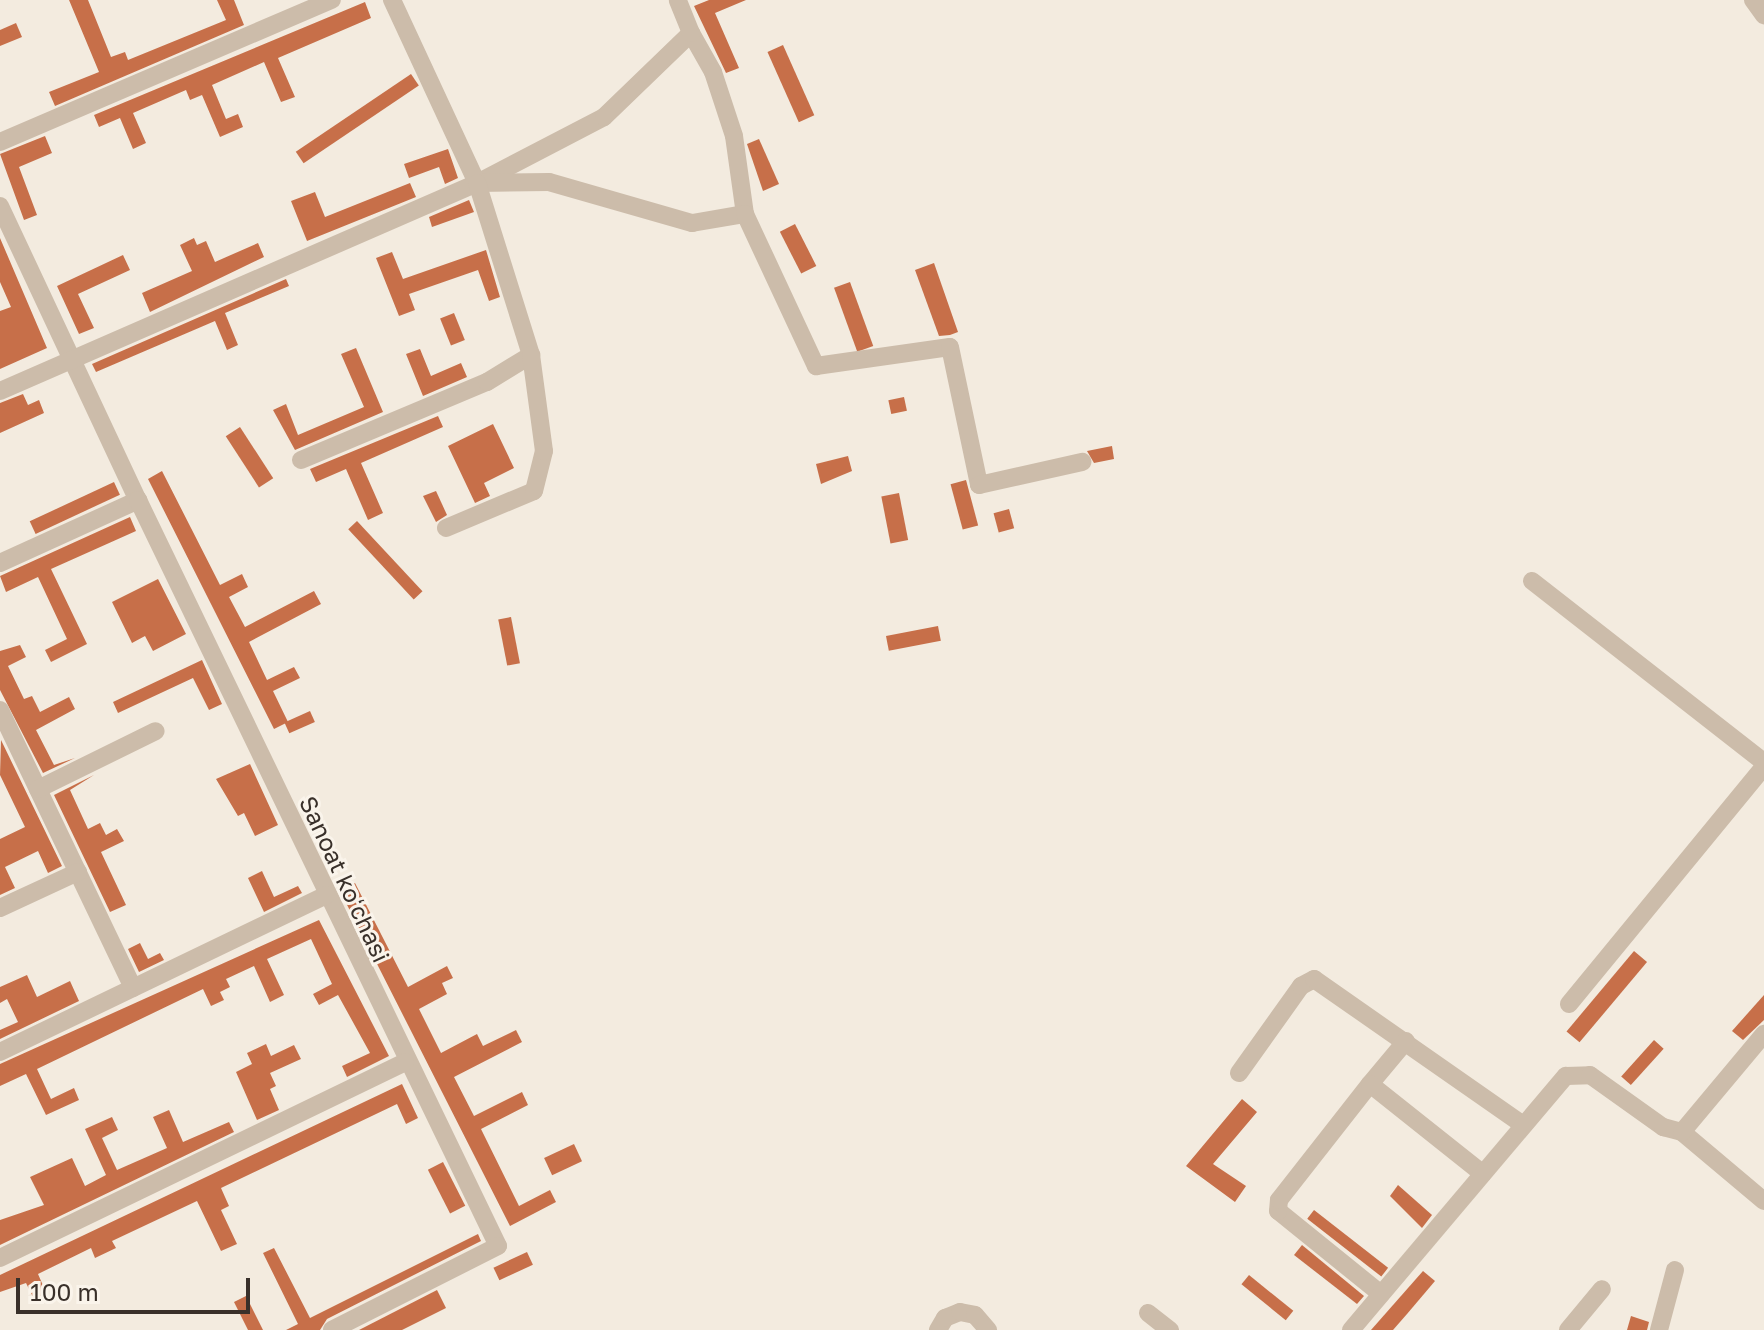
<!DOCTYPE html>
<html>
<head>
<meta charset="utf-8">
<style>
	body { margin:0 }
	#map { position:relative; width:1764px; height:1330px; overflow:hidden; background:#f3ebdf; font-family:"Golos Text",sans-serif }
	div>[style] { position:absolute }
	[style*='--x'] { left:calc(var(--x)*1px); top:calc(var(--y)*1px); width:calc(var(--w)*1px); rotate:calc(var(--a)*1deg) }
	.building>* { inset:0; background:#c76f49; transform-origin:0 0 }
	.minor>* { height:18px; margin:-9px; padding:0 9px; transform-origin:9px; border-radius:9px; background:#ccbcaa }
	span { translate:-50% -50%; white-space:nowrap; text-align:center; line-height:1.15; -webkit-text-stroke:6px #faf4eb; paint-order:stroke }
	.street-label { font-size:24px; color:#39302a }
	.scale { position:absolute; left:16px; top:1278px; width:234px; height:36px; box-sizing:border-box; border:4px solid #39302a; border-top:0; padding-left:10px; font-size:24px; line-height:28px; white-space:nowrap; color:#39302a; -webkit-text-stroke:6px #faf4eb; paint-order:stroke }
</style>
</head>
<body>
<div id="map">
	<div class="building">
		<div style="clip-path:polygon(69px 0,88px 0,111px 57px,125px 52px,128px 60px,226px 20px,217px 0,234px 0,244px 25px,55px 106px,49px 92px,99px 72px)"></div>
		<div style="clip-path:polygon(709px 0,746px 0,715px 13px,739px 68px,726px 73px,694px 6px)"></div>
		<div style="clip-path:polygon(365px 2px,371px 18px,278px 58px,295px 97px,281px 102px,264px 62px,212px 85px,226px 119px,238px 114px,243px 127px,220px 137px,202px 95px,190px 100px,186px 90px,133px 113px,146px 143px,133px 149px,120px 118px,99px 127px,94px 115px)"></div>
		<div style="clip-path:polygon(16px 23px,22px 37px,0 46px,0 30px)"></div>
		<div style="left:783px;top:45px;width:77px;height:17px;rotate:66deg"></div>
		<div style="left:411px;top:74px;width:14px;height:139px;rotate:56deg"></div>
		<div style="clip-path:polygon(45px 136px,52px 153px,19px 167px,37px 215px,24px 220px,0 154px)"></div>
		<div style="clip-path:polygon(759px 139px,779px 184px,763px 191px,747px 144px)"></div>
		<div style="clip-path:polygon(448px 149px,458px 178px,445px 184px,439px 167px,409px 178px,404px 164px)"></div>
		<div style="clip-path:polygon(410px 183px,416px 197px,307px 241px,291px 201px,315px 192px,325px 217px)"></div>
		<div style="clip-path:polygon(469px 200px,474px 212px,432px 227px,429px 217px)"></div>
		<div style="left:795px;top:224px;width:47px;height:17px;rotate:63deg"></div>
		<div style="clip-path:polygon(0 238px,47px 348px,0 369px,0 311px,11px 307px,0 282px)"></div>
		<div style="clip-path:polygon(194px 238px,197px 245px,206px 241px,215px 262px,258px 243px,264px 257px,150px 312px,142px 293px,192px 271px,180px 245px)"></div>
		<div style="clip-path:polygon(486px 250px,500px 297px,489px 301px,478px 270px,409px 294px,415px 310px,399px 316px,376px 258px,392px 252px,403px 279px)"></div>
		<div style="clip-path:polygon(123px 255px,130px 270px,78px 294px,94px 328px,79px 334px,57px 286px)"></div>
		<div style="clip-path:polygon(934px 263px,958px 332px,950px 335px,939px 336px,915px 270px)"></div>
		<div style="clip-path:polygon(286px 279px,289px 286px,225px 313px,238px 345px,227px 350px,215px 321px,96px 372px,92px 364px)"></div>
		<div style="left:850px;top:282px;width:68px;height:17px;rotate:70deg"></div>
		<div style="left:454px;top:313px;width:29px;height:15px;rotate:68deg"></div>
		<div style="clip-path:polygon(356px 348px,383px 412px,295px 450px,273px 410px,286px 404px,298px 435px,364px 407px,341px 354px)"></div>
		<div style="clip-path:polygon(420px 349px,431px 376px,461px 363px,467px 377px,423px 396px,406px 354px)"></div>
		<div style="clip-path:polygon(23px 394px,28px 405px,39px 400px,44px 413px,0 433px,0 403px)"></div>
		<div style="left:904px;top:397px;width:14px;height:16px;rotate:78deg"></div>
		<div style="clip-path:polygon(438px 416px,443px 427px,361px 463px,383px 513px,368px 520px,346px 469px,316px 482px,310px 469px)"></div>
		<div style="clip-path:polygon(493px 424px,514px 468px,484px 483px,490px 496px,475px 503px,448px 446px)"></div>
		<div style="left:240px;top:427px;width:61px;height:17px;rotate:57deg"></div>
		<div style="clip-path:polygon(1112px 446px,1114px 459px,1094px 463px,1087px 451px)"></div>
		<div style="clip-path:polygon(848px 456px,852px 471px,821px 484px,816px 464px)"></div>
		<div style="clip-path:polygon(162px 471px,220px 585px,242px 574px,248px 587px,229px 597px,245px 627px,314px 591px,321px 604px,249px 642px,267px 680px,294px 667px,300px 678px,273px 691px,288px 722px,274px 729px,148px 479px)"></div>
		<div style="left:966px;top:480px;width:47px;height:16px;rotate:75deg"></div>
		<div style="left:114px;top:482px;width:14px;height:93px;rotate:65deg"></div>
		<div style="clip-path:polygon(436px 491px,447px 515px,436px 522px,423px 496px)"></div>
		<div style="left:899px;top:493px;width:48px;height:18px;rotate:79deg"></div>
		<div style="left:1009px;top:509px;width:20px;height:16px;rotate:75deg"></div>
		<div style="clip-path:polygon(130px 517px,136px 531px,51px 569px,87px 644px,51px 662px,45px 650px,67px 639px,38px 577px,6px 592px,0 576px)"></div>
		<div style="left:357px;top:521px;width:96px;height:12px;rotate:47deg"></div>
		<div style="clip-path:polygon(158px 579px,186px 634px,153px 651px,145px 636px,132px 643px,112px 602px)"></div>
		<div style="left:511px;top:617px;width:47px;height:13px;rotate:79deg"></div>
		<div style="left:938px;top:626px;width:15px;height:53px;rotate:79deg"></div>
		<div style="clip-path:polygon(20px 645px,26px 657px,8px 666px,24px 699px,32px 696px,40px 712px,69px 697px,75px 709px,36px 730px,54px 765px,75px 758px,43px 773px,0 690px,0 651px)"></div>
		<div style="clip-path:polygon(202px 660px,222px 704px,209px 710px,193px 678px,118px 713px,113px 702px)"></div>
		<div style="left:310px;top:711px;width:12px;height:28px;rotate:66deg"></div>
		<div style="clip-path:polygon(1px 740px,62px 866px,48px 873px,38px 851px,5px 867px,15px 888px,0 895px,0 839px,25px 827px,0 775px)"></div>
		<div style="clip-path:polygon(250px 764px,278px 825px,255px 836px,244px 813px,238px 816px,216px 779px)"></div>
		<div style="clip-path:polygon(94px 775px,70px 790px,88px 829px,100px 823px,106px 835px,117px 829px,124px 841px,101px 852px,126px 905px,110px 912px,54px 795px)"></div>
		<div style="clip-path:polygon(262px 871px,274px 897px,298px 886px,302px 893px,264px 912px,248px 878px)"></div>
		<div style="clip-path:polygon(355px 883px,408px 987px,447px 966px,453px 978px,442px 983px,447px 994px,419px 1009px,441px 1053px,477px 1034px,483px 1046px,516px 1030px,522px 1042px,454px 1077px,474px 1116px,522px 1092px,528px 1105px,481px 1129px,519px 1206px,550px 1190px,556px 1202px,510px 1226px,340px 891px)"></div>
		<div style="clip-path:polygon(319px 920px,389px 1056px,347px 1077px,342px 1066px,370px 1053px,338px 995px,319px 1005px,313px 994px,332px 984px,311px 939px,267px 959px,284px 995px,270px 1002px,254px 966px,226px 979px,230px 987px,220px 992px,224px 1000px,211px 1006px,203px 989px,37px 1069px,51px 1099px,74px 1088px,79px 1100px,46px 1115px,26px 1074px,0 1086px,0 1064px)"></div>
		<div style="clip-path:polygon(140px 943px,148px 959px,160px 953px,164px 960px,139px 972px,128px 949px)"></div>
		<div style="left:1634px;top:951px;width:17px;height:105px;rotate:40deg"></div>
		<div style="clip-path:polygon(27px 975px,37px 997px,70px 981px,79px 1001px,0 1039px,0 1030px,18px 1022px,7px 999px,0 1003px,0 987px)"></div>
		<div style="clip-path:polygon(1764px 995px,1764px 1020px,1743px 1040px,1732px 1031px)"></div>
		<div style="left:1654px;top:1040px;width:13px;height:49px;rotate:42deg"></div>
		<div style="clip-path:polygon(266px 1044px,271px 1056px,294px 1045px,301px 1059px,270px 1073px,276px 1086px,270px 1089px,279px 1110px,257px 1120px,236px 1072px,252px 1064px,247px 1053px)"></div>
		<div style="clip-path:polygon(402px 1084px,418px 1118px,406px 1124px,397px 1104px,221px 1188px,229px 1206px,221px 1210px,237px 1244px,221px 1251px,197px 1201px,112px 1241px,116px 1248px,95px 1258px,91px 1248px,38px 1274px,48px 1297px,36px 1303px,26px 1283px,0 1292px,0 1275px)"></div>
		<div style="clip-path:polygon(1242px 1099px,1257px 1112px,1213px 1164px,1246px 1186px,1235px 1202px,1186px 1166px)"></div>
		<div style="clip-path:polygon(169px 1110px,183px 1142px,229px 1122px,234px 1132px,0 1245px,0 1220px,44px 1205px,30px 1177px,72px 1158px,85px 1186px,106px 1175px,85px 1129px,112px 1117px,118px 1130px,102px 1138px,117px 1170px,167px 1148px,153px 1117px)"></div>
		<div style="left:574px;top:1144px;width:19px;height:33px;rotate:65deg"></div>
		<div style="left:443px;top:1162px;width:49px;height:17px;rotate:63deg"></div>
		<div style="clip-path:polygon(1398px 1185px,1432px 1215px,1422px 1228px,1390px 1196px)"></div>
		<div style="left:1314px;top:1210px;width:94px;height:11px;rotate:38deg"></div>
		<div style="clip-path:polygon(478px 1234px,481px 1241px,327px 1319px,320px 1330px,286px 1330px,298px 1324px,263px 1253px,274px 1248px,310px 1318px)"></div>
		<div style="clip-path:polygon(1302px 1245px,1364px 1296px,1357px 1304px,1294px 1255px)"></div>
		<div style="left:527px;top:1252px;width:14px;height:37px;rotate:65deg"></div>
		<div style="clip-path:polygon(1423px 1271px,1435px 1281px,1407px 1314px,1393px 1330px,1371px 1330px)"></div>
		<div style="left:1249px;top:1275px;width:57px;height:12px;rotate:39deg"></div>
		<div style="clip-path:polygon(437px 1290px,446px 1308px,402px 1330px,359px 1330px)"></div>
		<div style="clip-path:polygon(246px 1296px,263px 1330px,248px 1330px,234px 1302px)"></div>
		<div style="clip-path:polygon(1631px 1316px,1649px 1322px,1647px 1330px,1627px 1330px)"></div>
	</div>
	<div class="minor">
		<div style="--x:1753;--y:0;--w:19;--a:54"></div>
		<div style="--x:691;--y:33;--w:45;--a:60.6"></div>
		<div style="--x:713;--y:72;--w:67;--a:71.8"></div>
		<div style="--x:734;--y:136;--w:79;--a:82"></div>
		<div style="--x:0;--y:142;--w:361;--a:-23.2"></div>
		<div style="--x:483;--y:180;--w:136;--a:-27.5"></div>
		<div style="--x:604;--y:117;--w:121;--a:-44"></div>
		<div style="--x:691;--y:33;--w:35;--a:-112"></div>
		<div style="--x:477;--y:183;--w:72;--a:-0.8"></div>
		<div style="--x:549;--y:182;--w:149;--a:16"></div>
		<div style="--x:692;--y:223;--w:54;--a:-9.6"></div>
		<div style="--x:745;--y:214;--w:168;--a:65"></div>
		<div style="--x:816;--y:366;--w:135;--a:-8.1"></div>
		<div style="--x:950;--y:347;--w:141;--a:78.1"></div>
		<div style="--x:979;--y:485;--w:106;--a:-12.6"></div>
		<div style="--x:0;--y:206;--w:325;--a:64.9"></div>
		<div style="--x:0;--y:391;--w:520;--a:-23.56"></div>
		<div style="--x:477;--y:183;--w:202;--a:-114.9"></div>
		<div style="--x:301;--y:460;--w:202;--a:-22.8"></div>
		<div style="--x:487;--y:382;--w:52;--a:-31.5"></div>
		<div style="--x:531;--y:355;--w:180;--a:-107.4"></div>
		<div style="--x:446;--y:528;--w:95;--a:-22.8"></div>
		<div style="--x:534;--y:491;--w:41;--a:-76"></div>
		<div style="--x:544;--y:451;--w:97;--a:-97.7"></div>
		<div style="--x:0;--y:563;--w:152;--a:-24.5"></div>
		<div style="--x:138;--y:500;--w:828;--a:64.24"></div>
		<div style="--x:498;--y:1246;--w:186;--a:153.2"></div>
		<div style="--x:1532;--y:581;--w:294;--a:38"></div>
		<div style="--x:0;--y:710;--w:308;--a:64.4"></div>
		<div style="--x:38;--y:789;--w:131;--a:-26.2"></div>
		<div style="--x:0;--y:908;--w:86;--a:-24.8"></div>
		<div style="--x:1569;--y:1004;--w:307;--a:-50.6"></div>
		<div style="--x:0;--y:1052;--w:362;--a:-25.7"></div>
		<div style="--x:1239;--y:1073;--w:107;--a:-54.5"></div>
		<div style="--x:1301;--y:986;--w:15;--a:-28"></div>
		<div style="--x:1314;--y:979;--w:255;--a:34.9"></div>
		<div style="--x:1370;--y:1084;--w:56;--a:-50.1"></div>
		<div style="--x:1682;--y:1132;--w:107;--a:40.1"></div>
		<div style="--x:0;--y:1258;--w:450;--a:-25.8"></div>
		<div style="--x:1381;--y:1294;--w:132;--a:-141.1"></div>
		<div style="--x:1278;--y:1211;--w:11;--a:-85"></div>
		<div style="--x:1279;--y:1200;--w:147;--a:-51.9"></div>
		<div style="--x:1370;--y:1084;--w:144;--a:38.5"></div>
		<div style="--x:1148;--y:1313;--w:28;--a:38"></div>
		<div style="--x:938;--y:1330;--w:14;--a:-60"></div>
		<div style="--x:945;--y:1318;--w:16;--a:-22"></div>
		<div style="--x:960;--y:1312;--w:15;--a:11"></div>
		<div style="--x:975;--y:1315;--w:20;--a:49"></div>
		<div style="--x:1351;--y:1330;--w:333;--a:-49.8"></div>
		<div style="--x:1566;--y:1076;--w:24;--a:-2"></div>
		<div style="--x:1590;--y:1075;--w:90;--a:35.5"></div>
		<div style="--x:1663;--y:1127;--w:20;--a:15"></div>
		<div style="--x:1682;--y:1132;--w:128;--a:-50.1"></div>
		<div style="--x:1568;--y:1330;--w:53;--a:-50.3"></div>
		<div style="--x:1659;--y:1330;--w:62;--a:-75.1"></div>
	</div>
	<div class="street-label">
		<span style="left:345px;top:879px;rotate:65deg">Sanoat koʻchasi</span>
	</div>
	<div class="scale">100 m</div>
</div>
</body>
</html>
